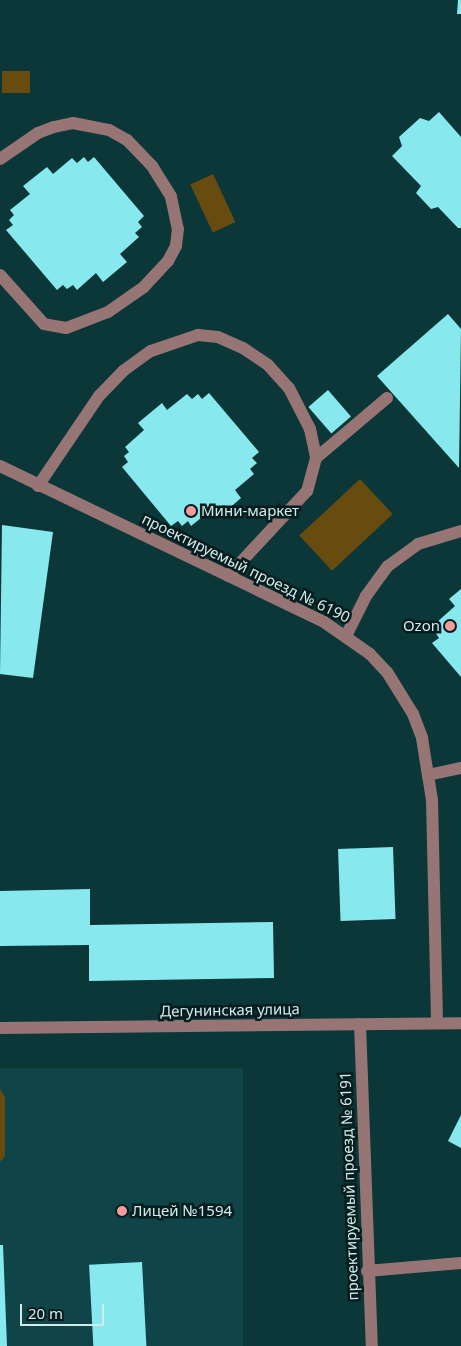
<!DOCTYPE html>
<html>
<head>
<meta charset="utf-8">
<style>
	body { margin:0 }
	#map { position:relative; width:461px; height:1346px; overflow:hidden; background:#0c3739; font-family:"Noto Sans",sans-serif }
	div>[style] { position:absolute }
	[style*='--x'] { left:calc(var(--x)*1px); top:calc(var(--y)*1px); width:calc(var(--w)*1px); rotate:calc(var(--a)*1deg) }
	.built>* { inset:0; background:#0f4548; transform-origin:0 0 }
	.green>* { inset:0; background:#684b0f; transform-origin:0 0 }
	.building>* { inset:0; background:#87e9ee; transform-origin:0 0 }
	.minor>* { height:12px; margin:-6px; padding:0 6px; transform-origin:6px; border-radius:6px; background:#967574 }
	.dots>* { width:14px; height:14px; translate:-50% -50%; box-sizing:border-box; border:2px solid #061c1d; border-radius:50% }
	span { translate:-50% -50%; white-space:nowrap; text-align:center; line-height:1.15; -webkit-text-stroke:5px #061c1d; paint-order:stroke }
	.poi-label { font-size:15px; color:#d1eced }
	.left { translate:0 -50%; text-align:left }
	.right { translate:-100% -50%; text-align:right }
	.street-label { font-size:15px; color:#d1eced }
	.scale { position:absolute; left:20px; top:1304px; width:84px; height:22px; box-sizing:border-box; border:2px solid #d1eced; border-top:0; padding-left:6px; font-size:15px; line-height:18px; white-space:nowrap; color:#d1eced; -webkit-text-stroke:4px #061c1d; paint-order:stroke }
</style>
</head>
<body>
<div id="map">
	<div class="built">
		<div style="left:243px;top:1068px;width:278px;height:243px;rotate:90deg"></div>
	</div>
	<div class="green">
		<div style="left:2px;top:71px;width:28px;height:22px"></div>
		<div style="left:213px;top:174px;width:53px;height:25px;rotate:65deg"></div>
		<div style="left:360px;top:479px;width:48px;height:83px;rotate:47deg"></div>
		<div style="clip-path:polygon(0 1089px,5px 1097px,5px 1156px,0 1162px)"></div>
	</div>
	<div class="building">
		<div style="clip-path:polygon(458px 0,461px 0,461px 14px,457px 14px)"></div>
		<div style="clip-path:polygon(439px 112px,461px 137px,461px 228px,458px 228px,438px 207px,431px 209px,416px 193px,421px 186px,392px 156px,402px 146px,399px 137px,420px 118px,429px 121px)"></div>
		<div style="clip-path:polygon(84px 157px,88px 162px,94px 157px,144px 216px,138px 222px,142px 227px,135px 233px,139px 237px,120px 254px,127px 262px,103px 282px,96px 273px,77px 290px,73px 285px,67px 289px,63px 285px,57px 290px,6px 230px,13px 225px,9px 220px,14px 215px,10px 210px,30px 194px,23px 186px,47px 167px,53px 174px,72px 158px,77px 163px)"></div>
		<div style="clip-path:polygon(448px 314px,461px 329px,459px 468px,377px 376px)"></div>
		<div style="left:328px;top:390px;width:35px;height:26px;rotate:49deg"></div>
		<div style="clip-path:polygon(209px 393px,259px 452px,252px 458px,257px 463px,250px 469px,254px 474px,235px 490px,241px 498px,218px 518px,211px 510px,191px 526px,188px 521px,182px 526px,178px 521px,171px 526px,122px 467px,128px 462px,124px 456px,129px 452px,125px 447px,144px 430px,138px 423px,162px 403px,167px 410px,187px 394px,192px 399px,198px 394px,202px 399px)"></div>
		<div style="clip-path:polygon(2px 525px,53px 532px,33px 678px,0 674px)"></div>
		<div style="clip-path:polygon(461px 589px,461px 677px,432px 643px,439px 638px,435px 632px,440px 628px,436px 623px,455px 606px,449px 599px)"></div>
		<div style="left:393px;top:847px;width:72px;height:55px;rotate:88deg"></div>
		<div style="clip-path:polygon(90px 889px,90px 925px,273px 922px,274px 978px,89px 981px,89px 945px,0 946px,0 891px)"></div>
		<div style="clip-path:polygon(461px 1115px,461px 1148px,448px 1141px)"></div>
		<div style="clip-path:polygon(0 1245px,3px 1245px,7px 1346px,0 1346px)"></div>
		<div style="left:142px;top:1262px;width:84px;height:53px;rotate:87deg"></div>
	</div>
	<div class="minor">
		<div style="--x:0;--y:159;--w:46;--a:-34.4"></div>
		<div style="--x:38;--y:133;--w:17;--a:-21"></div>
		<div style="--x:54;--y:127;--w:19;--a:-12"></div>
		<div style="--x:73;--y:123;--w:37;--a:11"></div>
		<div style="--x:109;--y:130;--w:21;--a:29"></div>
		<div style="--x:127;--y:140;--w:36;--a:46"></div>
		<div style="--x:152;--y:166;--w:36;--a:58"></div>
		<div style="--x:171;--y:197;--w:33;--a:78"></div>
		<div style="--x:178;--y:229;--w:17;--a:97"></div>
		<div style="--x:176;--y:246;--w:17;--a:118"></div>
		<div style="--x:168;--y:261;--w:35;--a:133"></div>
		<div style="--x:144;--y:287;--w:44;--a:145.2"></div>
		<div style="--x:108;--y:312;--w:45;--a:159.1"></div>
		<div style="--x:66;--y:328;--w:22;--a:-170"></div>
		<div style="--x:44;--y:324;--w:66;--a:-131.9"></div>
		<div style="--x:316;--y:458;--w:93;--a:-40.2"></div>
		<div style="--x:0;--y:466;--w:360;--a:25.7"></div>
		<div style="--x:324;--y:622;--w:56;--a:34.8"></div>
		<div style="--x:370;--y:654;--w:25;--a:47"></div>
		<div style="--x:387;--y:672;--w:49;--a:58.2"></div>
		<div style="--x:413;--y:714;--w:26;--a:69"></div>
		<div style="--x:422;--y:738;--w:37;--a:81"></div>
		<div style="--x:428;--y:775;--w:25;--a:81"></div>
		<div style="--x:432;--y:800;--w:223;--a:88.7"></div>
		<div style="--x:38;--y:486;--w:109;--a:-55.9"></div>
		<div style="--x:99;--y:396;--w:35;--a:-46"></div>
		<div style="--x:123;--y:371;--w:34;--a:-36"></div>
		<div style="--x:151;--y:351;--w:50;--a:-18.8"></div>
		<div style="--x:198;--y:335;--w:20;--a:6"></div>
		<div style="--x:218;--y:337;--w:27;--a:24"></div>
		<div style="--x:243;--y:348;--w:30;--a:34"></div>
		<div style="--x:268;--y:365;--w:31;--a:48"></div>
		<div style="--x:289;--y:388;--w:46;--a:62.9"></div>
		<div style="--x:310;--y:429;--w:30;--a:78"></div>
		<div style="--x:316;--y:458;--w:34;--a:105"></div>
		<div style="--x:307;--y:491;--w:116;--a:132.9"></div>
		<div style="--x:346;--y:636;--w:45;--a:-63.4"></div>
		<div style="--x:366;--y:596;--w:37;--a:-54"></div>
		<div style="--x:388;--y:566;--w:37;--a:-36"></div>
		<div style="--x:418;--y:544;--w:45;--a:-16.8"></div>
		<div style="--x:428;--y:775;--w:34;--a:-12"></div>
		<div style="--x:360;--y:1024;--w:322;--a:87.9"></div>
		<div style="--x:0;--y:1028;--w:461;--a:-0.6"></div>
		<div style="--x:367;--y:1271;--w:94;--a:-4.9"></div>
	</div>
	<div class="dots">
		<div style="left:191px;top:511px;background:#f59b9b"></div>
		<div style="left:450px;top:626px;background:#f59b9b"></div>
		<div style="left:122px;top:1211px;background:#f59b9b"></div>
	</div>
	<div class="poi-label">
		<span class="left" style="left:201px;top:511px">Мини-маркет</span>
		<span class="right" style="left:440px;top:626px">Ozon</span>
		<span class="left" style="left:132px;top:1211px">Лицей №1594</span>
	</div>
	<div class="street-label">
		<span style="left:246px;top:568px;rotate:26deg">проектируемый проезд № 6190</span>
		<span style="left:230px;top:1010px;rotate:-1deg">Дегунинская улица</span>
		<span style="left:349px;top:1186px;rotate:-92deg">проектируемый проезд № 6191</span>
	</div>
	<div class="scale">20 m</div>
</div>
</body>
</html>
